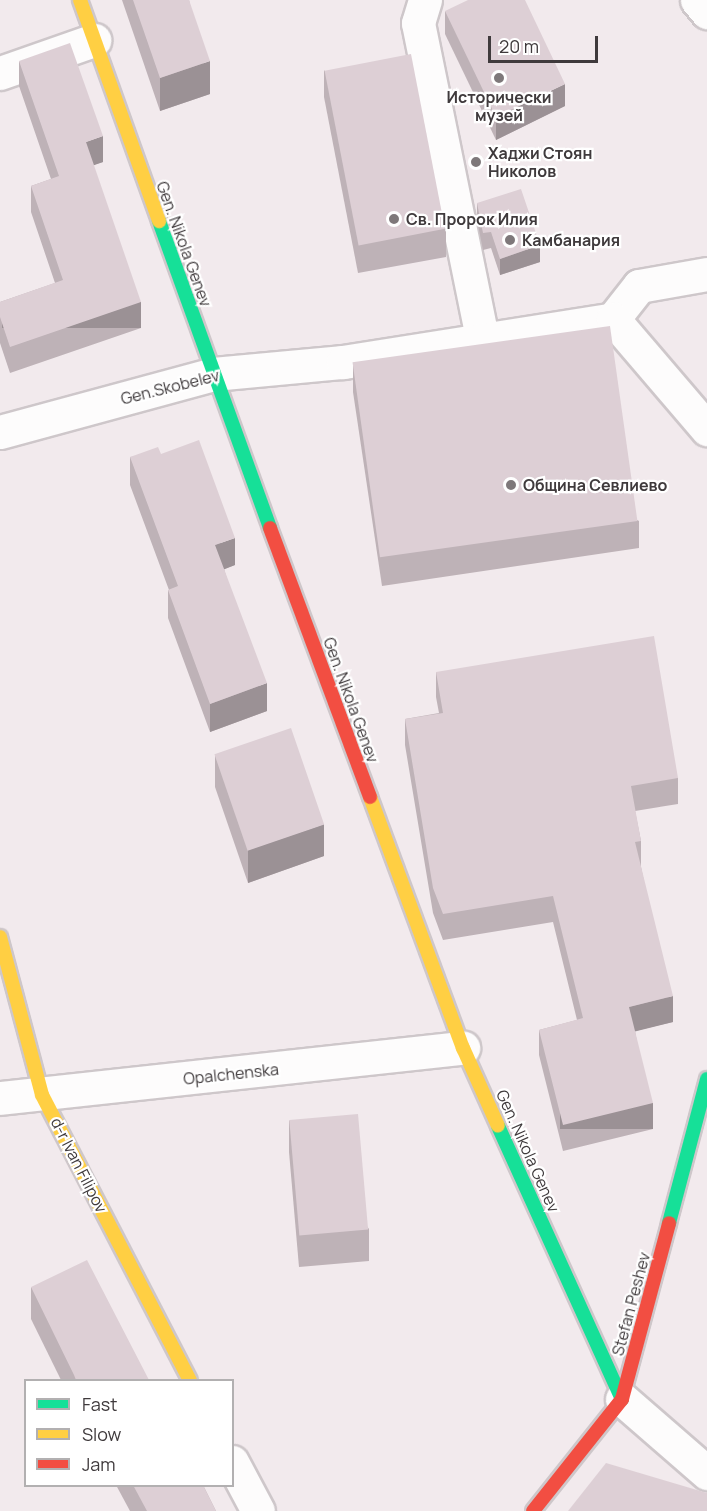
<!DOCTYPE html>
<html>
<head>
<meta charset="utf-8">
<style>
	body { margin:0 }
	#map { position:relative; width:707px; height:1511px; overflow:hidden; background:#f2eaed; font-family:Manrope,sans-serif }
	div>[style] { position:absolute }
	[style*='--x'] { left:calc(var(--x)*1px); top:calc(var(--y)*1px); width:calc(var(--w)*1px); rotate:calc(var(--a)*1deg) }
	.roads { filter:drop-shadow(2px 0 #cec7ca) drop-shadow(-2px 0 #cec7ca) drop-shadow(0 2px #cec7ca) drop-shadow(0 -2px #cec7ca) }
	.street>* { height:33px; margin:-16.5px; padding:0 16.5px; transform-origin:16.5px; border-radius:16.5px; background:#fdfcfc }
	.fast>* { height:14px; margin:-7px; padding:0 7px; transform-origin:7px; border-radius:7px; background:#16e098 }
	.slow>* { height:14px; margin:-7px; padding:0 7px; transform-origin:7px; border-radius:7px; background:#ffcf43 }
	.jam>* { height:14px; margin:-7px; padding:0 7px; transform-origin:7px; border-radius:7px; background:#f24e42 }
	.wall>* { inset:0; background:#beb2b7 }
	.shaded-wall>* { inset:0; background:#9b9195; transform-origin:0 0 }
	.building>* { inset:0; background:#ddcfd5; transform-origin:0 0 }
	.dots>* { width:16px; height:16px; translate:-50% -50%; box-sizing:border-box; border:3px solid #fff; border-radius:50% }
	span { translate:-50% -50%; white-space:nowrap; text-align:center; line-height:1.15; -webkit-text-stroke:4.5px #fff; paint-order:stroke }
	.poi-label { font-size:16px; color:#3f3a3c; font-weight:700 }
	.left { translate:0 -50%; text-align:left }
	.street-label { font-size:16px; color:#3f3a3c }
	.legend { position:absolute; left:24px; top:1379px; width:210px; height:108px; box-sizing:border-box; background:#fff; border:2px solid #b2b0b1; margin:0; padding:8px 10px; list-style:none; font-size:18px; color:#3f3a3c }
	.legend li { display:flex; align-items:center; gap:12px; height:30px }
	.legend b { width:30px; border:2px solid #b2b0b1 }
	.scale { position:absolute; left:488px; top:36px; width:110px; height:27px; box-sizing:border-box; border:3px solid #3f3a3c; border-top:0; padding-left:8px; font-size:18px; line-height:21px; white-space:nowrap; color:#3f3a3c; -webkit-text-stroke:4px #fff; paint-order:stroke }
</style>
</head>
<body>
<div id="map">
	<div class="roads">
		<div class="street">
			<div style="--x:425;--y:0;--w:24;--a:107"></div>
			<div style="--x:418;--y:23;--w:320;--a:78.5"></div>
			<div style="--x:697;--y:0;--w:16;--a:50"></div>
			<div style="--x:0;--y:73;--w:100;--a:-19.3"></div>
			<div style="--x:613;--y:319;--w:42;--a:-51.8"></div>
			<div style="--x:639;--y:286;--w:69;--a:-10"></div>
			<div style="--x:0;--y:432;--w:221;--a:-15.2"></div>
			<div style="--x:213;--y:374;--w:131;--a:-5.3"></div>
			<div style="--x:343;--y:362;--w:273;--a:-9"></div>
			<div style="--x:613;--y:319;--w:145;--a:49.5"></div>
			<div style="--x:0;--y:1098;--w:466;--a:-6.2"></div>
			<div style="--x:622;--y:1399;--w:113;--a:41"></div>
			<div style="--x:232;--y:1462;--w:55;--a:62"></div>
		</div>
		<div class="fast">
			<div style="--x:159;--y:221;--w:326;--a:70.1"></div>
			<div style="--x:498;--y:1126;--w:300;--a:65.6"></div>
			<div style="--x:669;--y:1223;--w:149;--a:-75.2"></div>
		</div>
		<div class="slow">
			<div style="--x:80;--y:0;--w:235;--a:70.3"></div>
			<div style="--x:370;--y:797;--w:268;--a:69.7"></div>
			<div style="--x:463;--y:1048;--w:85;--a:65.8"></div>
			<div style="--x:0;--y:937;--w:163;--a:75.1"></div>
			<div style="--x:42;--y:1095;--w:321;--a:62.6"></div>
		</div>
		<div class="jam">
			<div style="--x:270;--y:528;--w:287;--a:69.6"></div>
			<div style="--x:533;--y:1511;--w:143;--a:-51.5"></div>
			<div style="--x:622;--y:1399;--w:182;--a:-75"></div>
		</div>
	</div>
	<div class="wall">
		<div style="clip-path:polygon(122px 0,189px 0,210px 94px,160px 111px)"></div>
		<div style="clip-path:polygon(445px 11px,565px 106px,496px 140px,445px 34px)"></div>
		<div style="clip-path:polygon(19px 61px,103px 162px,93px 165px,141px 328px,10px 373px,0 343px,0 302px,55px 283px,31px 212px,31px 186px,51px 179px,19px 86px)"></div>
		<div style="clip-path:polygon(324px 70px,446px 229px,446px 257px,358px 273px,324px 97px)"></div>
		<div style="clip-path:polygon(477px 203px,540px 262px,500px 275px,491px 248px,483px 250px,477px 220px)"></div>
		<div style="clip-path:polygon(353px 365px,639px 521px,639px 548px,382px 586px,353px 392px)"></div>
		<div style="clip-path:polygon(161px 454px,235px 565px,224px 569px,267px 711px,210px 732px,168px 618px,168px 590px,169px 590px,130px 485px,130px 457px)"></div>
		<div style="clip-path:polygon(436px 672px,678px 778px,678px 804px,635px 811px,641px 841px,641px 867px,673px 1022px,635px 1031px,653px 1129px,563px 1151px,539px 1055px,539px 1030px,577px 1020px,553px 922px,443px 940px,433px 913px,405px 745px,405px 719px,439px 713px,436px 697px)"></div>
		<div style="clip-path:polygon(215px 755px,324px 856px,248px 883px,215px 787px)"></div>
		<div style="clip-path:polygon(289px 1120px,369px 1229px,369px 1261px,299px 1267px,289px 1152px)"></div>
		<div style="clip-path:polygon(31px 1287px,149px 1380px,61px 1380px,31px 1319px)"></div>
		<div style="clip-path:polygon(116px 1485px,203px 1485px,216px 1511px,130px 1511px)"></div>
	</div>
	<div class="shaded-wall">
		<div style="clip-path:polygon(210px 61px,210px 94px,160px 111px,160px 78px)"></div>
		<div style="clip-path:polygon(565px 84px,565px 106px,496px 140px,496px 117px)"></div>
		<div style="clip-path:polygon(103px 136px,103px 162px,86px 168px,86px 142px)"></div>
		<div style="clip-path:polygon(540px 245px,540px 262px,500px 275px,500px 259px)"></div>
		<div style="left:141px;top:302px;width:26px;height:139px;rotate:90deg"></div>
		<div style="clip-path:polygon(235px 538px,235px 565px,215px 573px,215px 545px)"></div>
		<div style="clip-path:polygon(267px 683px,267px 711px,210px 732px,210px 704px)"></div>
		<div style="clip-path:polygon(324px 824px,324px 856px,248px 883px,248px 850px)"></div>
		<div style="clip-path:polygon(673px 996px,673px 1022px,629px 1033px,629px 1007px)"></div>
		<div style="left:653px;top:1103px;width:26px;height:93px;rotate:90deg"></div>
	</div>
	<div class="building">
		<div style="clip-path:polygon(133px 0,189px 0,210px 61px,160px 78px)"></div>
		<div style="clip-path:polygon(468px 0,525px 0,565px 84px,496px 117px,445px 11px)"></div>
		<div style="clip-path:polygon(70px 43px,103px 136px,86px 142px,141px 302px,10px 347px,0 317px,0 302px,63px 280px,31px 186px,59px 176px,19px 61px)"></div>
		<div style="left:411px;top:54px;width:178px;height:88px;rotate:79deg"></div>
		<div style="clip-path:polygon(521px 189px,540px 245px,500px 259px,491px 232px,483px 233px,477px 203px)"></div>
		<div style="left:610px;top:326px;width:197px;height:260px;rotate:82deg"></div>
		<div style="clip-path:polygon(199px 440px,235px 538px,215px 545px,267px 683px,210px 704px,168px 590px,178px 586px,130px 457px,158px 447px,161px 454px)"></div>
		<div style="clip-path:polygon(654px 636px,678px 778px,631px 786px,641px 841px,635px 842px,673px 996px,629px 1007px,653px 1103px,563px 1125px,539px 1030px,583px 1018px,553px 896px,443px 914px,433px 888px,405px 719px,443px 713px,436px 672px)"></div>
		<div style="left:291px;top:728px;width:102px;height:81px;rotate:71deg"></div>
		<div style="left:358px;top:1114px;width:116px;height:69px;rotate:85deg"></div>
		<div style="clip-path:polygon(87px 1260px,149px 1380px,76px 1380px,74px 1375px,31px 1287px)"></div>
		<div style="clip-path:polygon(606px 1463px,707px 1493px,707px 1511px,568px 1511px)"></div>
		<div style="clip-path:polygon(133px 1485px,203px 1485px,216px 1511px,147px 1511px)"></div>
	</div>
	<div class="dots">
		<div style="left:499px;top:78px;background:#7e787a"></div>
		<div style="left:476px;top:162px;background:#7e787a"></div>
		<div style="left:394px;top:219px;background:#7e787a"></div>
		<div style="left:510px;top:240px;background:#7e787a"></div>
		<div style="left:511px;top:485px;background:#7e787a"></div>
	</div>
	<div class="poi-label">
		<span style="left:499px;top:106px">Исторически<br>музей</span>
		<span class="left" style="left:488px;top:162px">Хаджи Стоян<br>Николов</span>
		<span class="left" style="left:406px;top:219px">Св. Пророк Илия</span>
		<span class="left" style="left:522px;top:240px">Камбанария</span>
		<span class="left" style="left:523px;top:485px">Община Севлиево</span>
	</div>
	<div class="street-label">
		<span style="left:184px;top:244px;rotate:70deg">Gen. Nikola Genev</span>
		<span style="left:170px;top:387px;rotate:-14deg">Gen.Skobelev</span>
		<span style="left:351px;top:700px;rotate:70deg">Gen. Nikola Genev</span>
		<span style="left:231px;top:1074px;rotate:-6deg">Opalchenska</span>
		<span style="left:528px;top:1151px;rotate:66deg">Gen. Nikola Genev</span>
		<span style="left:79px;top:1165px;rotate:63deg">d-r Ivan Filipov</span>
		<span style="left:631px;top:1304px;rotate:-75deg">Stefan Peshev</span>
	</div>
	<ul class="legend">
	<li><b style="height:8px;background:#16e098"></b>Fast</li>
	<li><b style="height:8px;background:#ffcf43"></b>Slow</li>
	<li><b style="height:8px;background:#f24e42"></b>Jam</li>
	</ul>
	<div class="scale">20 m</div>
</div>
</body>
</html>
